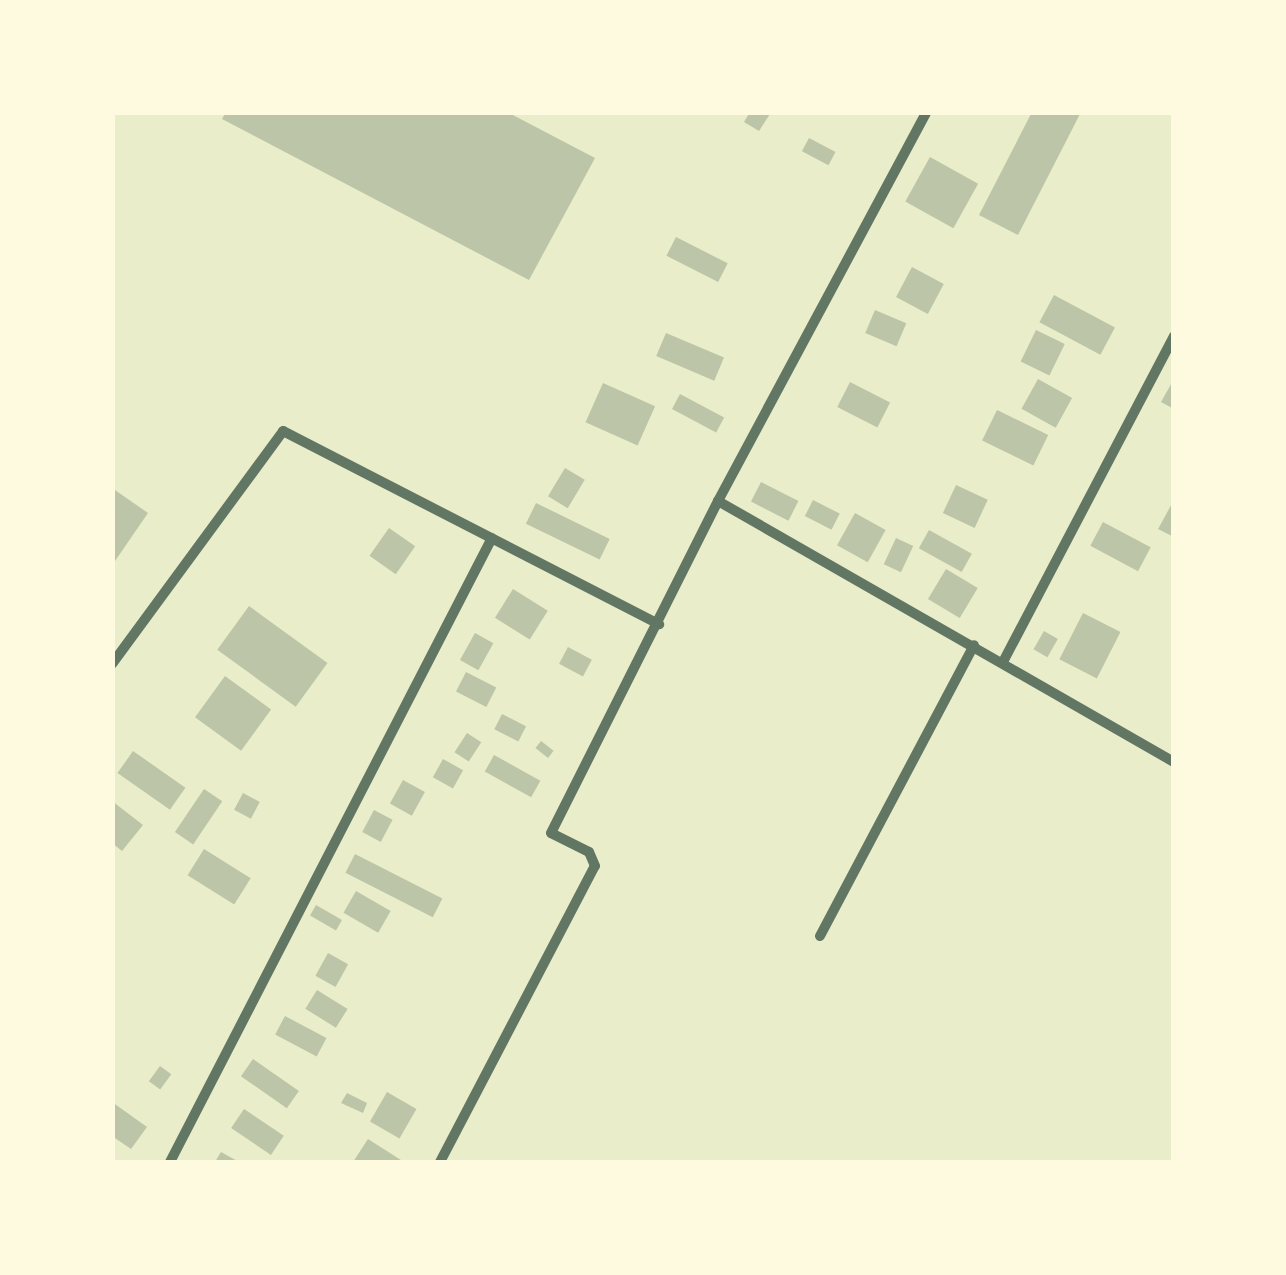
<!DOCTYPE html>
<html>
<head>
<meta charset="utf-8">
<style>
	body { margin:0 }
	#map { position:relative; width:1286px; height:1275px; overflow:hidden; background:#e9edc9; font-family:"Asap Condensed",sans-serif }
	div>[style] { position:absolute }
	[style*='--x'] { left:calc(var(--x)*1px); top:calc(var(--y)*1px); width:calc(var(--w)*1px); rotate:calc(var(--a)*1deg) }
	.building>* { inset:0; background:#bcc5a7; transform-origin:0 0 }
	.minor>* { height:10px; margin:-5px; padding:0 5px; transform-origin:5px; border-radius:5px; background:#617663 }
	span { translate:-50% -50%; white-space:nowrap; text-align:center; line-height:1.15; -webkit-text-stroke:10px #fefae0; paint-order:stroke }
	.frame { position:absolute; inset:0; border:115px solid #fefae0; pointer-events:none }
</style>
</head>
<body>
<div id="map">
	<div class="building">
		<div style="clip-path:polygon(226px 112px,507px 112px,595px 158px,529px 280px,222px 119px)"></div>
		<div style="clip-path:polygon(750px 112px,770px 114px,759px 131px,744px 122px)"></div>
		<div style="clip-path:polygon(1032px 112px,1081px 112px,1018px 235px,979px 215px)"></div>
		<div style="left:809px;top:138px;width:30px;height:15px;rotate:28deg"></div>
		<div style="left:930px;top:157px;width:55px;height:51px;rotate:29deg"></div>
		<div style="left:676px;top:237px;width:58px;height:21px;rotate:27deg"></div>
		<div style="left:912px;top:267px;width:36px;height:34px;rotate:28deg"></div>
		<div style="left:1054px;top:295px;width:69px;height:31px;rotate:28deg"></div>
		<div style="left:875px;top:310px;width:34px;height:25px;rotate:23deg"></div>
		<div style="left:1036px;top:330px;width:32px;height:35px;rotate:26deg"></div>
		<div style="left:666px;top:333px;width:63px;height:25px;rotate:23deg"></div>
		<div style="left:1038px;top:379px;width:39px;height:34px;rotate:29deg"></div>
		<div style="clip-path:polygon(1174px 379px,1174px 409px,1161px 402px)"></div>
		<div style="left:850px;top:382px;width:45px;height:28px;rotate:27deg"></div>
		<div style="left:603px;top:383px;width:57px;height:43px;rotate:24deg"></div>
		<div style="left:680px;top:394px;width:50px;height:17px;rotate:28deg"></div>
		<div style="left:997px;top:410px;width:57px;height:34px;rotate:26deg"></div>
		<div style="left:565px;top:468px;width:23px;height:33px;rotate:31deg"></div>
		<div style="left:761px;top:482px;width:42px;height:22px;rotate:27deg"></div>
		<div style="left:956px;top:485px;width:35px;height:31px;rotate:25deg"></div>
		<div style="clip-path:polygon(112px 488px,148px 513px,115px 561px,112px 559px)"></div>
		<div style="left:813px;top:500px;width:30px;height:18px;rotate:27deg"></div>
		<div style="clip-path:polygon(1174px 500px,1174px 537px,1158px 529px)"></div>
		<div style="left:536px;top:503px;width:82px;height:23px;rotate:26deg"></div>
		<div style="left:855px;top:513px;width:35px;height:37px;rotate:29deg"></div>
		<div style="left:1103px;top:522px;width:54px;height:27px;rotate:28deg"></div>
		<div style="left:389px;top:528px;width:32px;height:34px;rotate:35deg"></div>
		<div style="left:929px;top:530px;width:49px;height:21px;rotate:29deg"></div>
		<div style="left:896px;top:538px;width:19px;height:29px;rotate:25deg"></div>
		<div style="left:946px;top:569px;width:37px;height:35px;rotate:31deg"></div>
		<div style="left:513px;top:589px;width:41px;height:34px;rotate:32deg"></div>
		<div style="left:249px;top:606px;width:97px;height:54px;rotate:36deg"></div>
		<div style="left:1083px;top:613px;width:42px;height:52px;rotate:27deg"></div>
		<div style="left:1044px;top:631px;width:16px;height:21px;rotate:30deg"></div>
		<div style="left:475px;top:633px;width:21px;height:31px;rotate:29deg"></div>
		<div style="left:568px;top:647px;width:27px;height:19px;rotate:28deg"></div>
		<div style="left:466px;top:672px;width:34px;height:22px;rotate:27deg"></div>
		<div style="left:225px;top:676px;width:57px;height:51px;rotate:36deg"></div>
		<div style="left:502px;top:714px;width:27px;height:17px;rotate:27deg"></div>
		<div style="left:467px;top:733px;width:17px;height:23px;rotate:33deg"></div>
		<div style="left:541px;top:741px;width:16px;height:9px;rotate:38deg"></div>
		<div style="left:133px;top:751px;width:64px;height:27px;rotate:35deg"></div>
		<div style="left:494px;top:755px;width:53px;height:19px;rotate:29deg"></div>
		<div style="left:443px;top:759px;width:23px;height:21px;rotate:29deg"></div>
		<div style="left:403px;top:780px;width:25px;height:27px;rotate:29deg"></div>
		<div style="left:204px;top:789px;width:22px;height:52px;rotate:34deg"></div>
		<div style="left:243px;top:793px;width:19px;height:19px;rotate:28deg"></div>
		<div style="clip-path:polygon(112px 801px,143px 825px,122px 851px,112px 843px)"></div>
		<div style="left:374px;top:810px;width:21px;height:25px;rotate:28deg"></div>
		<div style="left:204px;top:849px;width:55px;height:31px;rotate:32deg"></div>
		<div style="left:355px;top:854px;width:98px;height:21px;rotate:27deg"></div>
		<div style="left:356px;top:891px;width:40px;height:25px;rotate:30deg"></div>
		<div style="left:316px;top:905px;width:30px;height:12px;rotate:30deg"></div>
		<div style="left:328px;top:953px;width:23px;height:26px;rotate:29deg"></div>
		<div style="left:317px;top:990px;width:36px;height:22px;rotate:32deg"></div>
		<div style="left:285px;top:1016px;width:47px;height:21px;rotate:28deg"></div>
		<div style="left:253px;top:1059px;width:56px;height:21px;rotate:35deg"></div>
		<div style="left:160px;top:1066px;width:14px;height:19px;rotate:36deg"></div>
		<div style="left:387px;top:1092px;width:34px;height:34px;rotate:30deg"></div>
		<div style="clip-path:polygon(347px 1093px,367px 1103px,363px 1113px,341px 1103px)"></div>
		<div style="clip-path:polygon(112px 1102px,147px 1127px,131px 1149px,112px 1136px)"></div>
		<div style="left:244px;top:1109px;width:48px;height:23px;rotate:34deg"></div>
		<div style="clip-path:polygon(368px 1139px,404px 1162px,353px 1162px)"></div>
		<div style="clip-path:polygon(221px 1152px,239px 1162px,215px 1162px)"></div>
	</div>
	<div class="minor">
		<div style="--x:718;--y:501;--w:525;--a:29.79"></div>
		<div style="--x:1004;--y:660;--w:366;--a:-62.3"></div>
		<div style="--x:112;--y:664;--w:289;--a:-53.7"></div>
		<div style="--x:283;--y:431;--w:423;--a:27.2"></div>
		<div style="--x:820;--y:936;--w:329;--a:-62.1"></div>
		<div style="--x:170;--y:1162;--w:702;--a:-62.71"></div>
		<div style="--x:440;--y:1162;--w:334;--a:-62.4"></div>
		<div style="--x:595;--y:866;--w:15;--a:-113"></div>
		<div style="--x:589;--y:852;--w:42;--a:-153.4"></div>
		<div style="--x:551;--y:833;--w:372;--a:-63.3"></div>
		<div style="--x:718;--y:501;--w:442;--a:-61.8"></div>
	</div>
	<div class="frame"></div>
</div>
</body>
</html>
